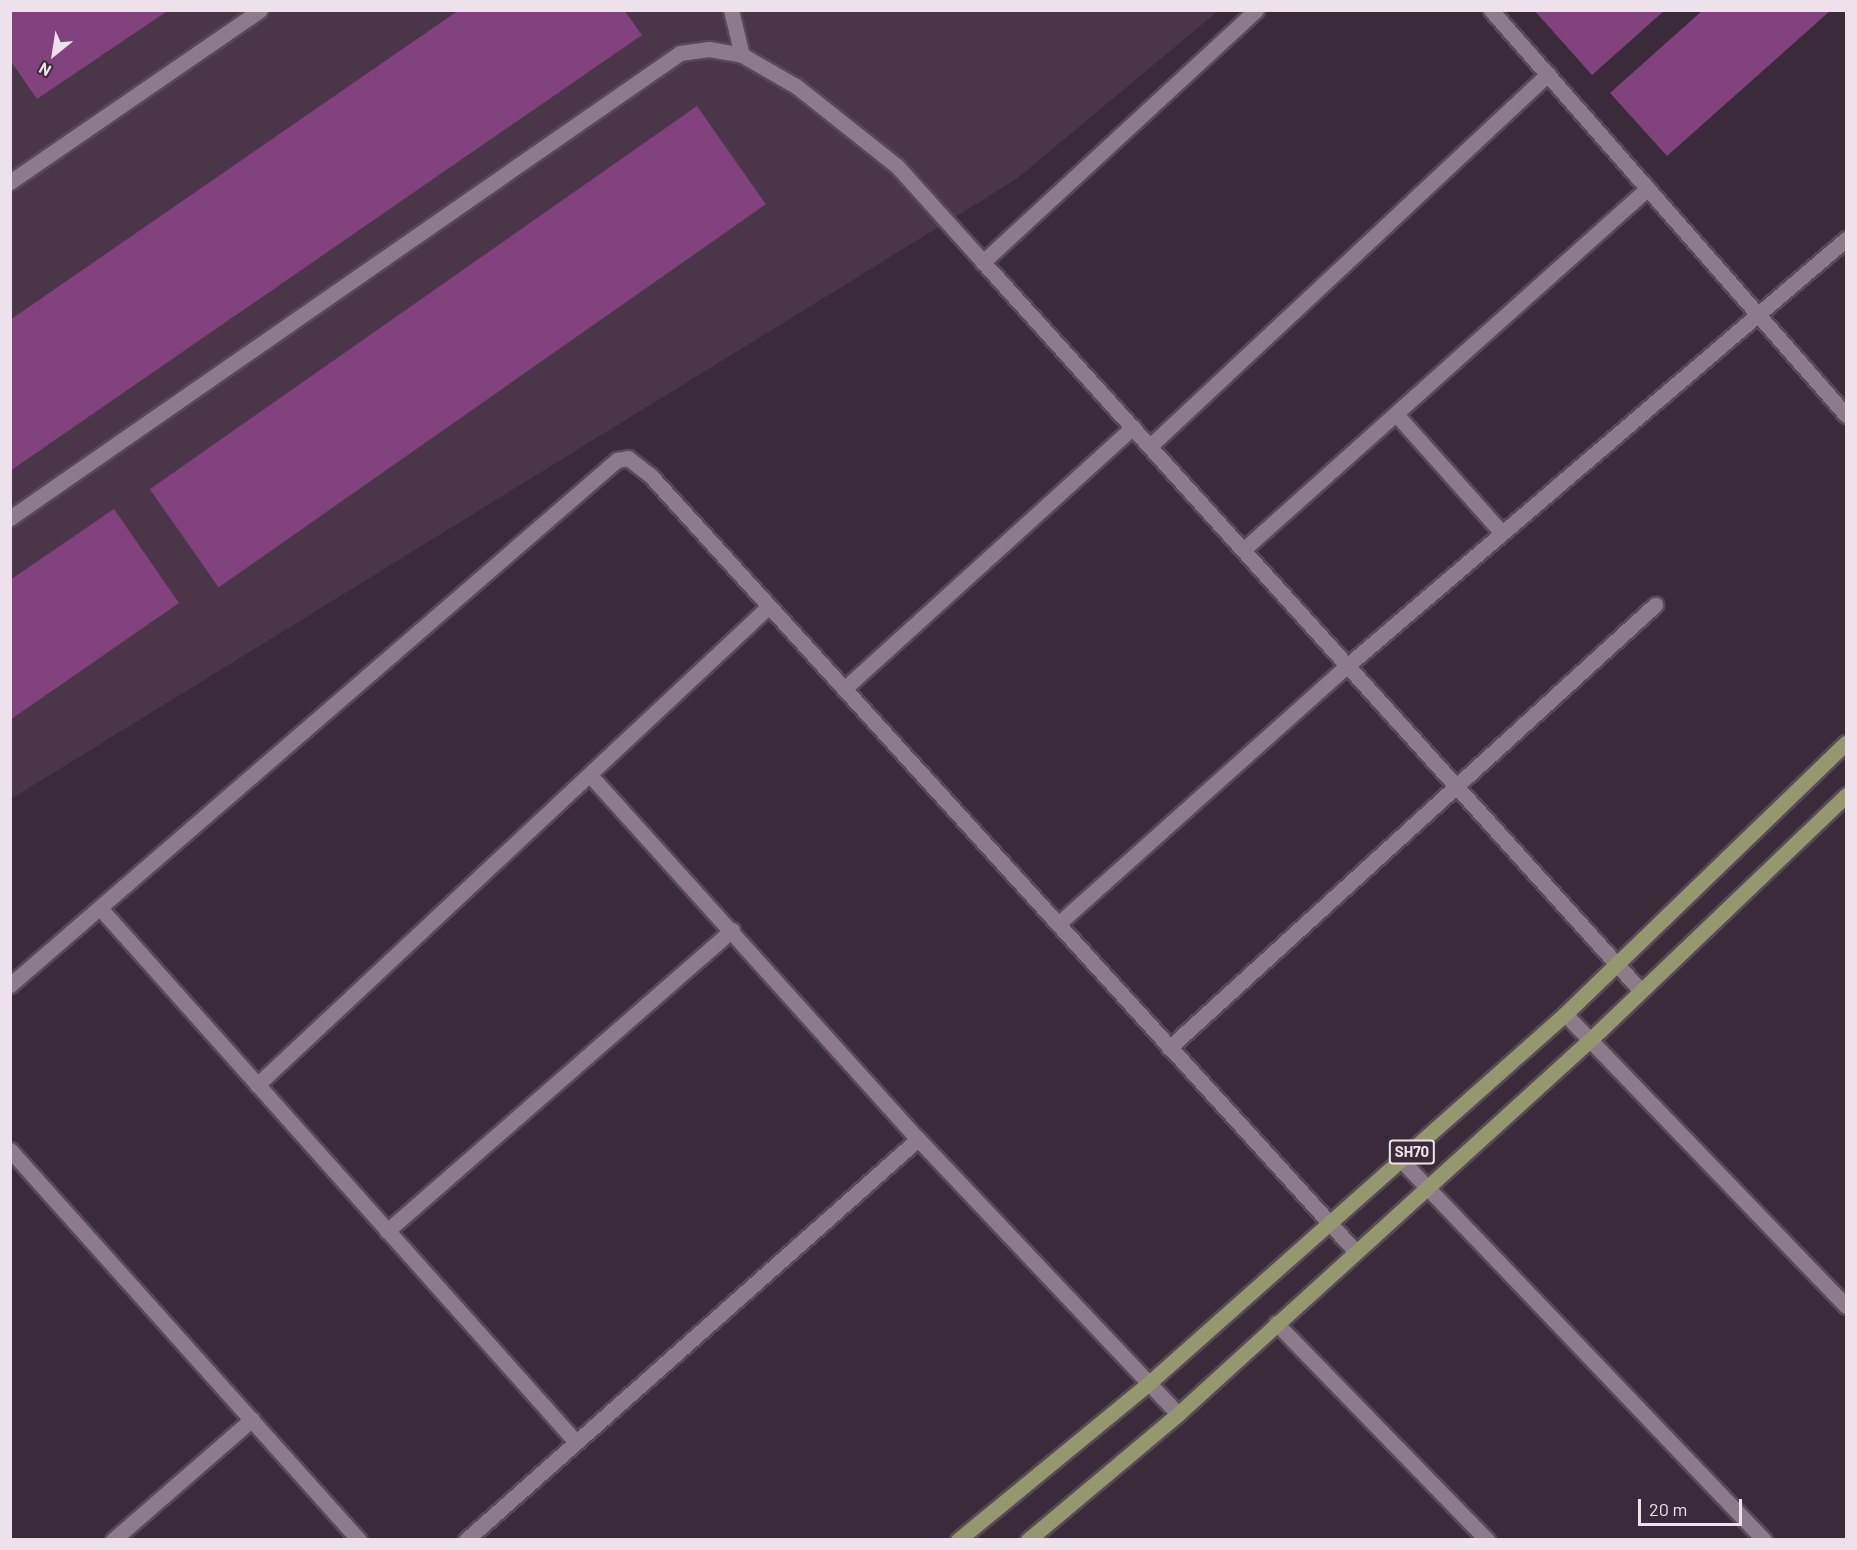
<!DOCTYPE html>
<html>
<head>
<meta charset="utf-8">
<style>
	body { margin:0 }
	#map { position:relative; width:1857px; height:1550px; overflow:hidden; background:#3b2b3a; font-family:Barlow,sans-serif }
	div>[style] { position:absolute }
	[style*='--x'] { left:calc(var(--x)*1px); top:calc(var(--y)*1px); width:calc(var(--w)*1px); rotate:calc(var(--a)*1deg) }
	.built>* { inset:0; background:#4a3549 }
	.building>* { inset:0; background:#81427d; transform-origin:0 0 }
	.roads { filter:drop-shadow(2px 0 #574956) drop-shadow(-2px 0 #574956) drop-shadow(0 2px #574956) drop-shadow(0 -2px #574956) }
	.lane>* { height:15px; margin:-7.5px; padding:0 7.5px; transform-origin:7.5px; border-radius:7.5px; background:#8d7a8b }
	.street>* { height:15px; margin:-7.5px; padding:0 7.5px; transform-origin:7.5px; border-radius:7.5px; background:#8d7a8b }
	.primary>* { height:15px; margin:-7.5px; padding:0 7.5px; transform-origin:7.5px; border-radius:7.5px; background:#95976f }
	span { translate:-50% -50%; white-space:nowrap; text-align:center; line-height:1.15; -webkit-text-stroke:4.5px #3b2b3a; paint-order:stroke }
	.shield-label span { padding:2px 4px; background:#3b2b3a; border:2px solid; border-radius:4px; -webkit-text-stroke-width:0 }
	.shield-label { font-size:15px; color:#ede2ec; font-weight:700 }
	.frame { position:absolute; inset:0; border:12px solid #ede2ec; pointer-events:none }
	.north { position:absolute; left:24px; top:24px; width:60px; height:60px; -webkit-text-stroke:4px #3b2b3a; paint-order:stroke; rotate:210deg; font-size:16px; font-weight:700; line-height:24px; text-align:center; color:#ede2ec }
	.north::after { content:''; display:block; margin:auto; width:21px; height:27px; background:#ede2ec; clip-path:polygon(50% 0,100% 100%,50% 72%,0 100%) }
	.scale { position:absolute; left:1638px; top:1499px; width:104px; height:27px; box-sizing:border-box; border:3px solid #ede2ec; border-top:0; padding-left:8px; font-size:18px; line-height:21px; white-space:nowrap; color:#ede2ec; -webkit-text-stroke:4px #3b2b3a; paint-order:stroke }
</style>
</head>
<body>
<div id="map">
	<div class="built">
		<div style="clip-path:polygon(11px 11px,1218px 11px,1015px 180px,11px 799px)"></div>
	</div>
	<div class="building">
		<div style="clip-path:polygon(10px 10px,169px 10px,37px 99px,10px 60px)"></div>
		<div style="clip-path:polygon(459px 10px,624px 10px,642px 35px,10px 471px,10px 320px)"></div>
		<div style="clip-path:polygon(1534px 10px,1665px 10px,1592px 75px)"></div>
		<div style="clip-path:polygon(1703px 10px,1831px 10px,1667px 156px,1610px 93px)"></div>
		<div style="left:697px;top:106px;width:120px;height:668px;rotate:55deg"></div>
		<div style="clip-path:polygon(114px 509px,179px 603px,10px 720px,10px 580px)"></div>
	</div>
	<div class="roads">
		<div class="lane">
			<div style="--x:731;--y:10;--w:46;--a:76.3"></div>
			<div style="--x:10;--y:182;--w:303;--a:-34.5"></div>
			<div style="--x:10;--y:518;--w:816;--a:-34.76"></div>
			<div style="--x:680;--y:53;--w:29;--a:-8"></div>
			<div style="--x:709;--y:49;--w:34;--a:10"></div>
			<div style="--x:742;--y:55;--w:62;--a:29.9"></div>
			<div style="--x:796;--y:86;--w:129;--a:38.4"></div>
			<div style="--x:897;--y:166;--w:129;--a:48.1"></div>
		</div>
		<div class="street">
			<div style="--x:1256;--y:10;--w:372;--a:137.3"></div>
			<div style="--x:983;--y:262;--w:982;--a:47.93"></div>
			<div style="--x:1491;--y:10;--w:539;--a:48.76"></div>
			<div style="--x:1396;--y:414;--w:159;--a:48.3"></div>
			<div style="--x:1150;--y:446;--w:545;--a:-43.07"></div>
			<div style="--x:1243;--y:550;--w:543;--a:-41.79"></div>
			<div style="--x:844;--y:689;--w:390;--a:-42.2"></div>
			<div style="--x:590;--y:775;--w:490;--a:48"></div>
			<div style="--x:918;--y:1139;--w:378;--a:46.6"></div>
			<div style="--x:100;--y:908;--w:715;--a:48.29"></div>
			<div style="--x:1058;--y:924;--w:389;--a:-41.8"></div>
			<div style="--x:1348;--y:665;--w:655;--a:-40.54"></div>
			<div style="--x:10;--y:985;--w:803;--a:-40.86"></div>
			<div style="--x:617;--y:460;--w:11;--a:-10"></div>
			<div style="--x:628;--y:458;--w:28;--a:38"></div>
			<div style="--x:650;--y:475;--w:1050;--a:47.74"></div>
			<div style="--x:1565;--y:1014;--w:405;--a:46.1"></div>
			<div style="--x:1169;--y:1048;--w:658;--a:-42.35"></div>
			<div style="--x:257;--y:1085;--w:701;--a:-43.09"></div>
			<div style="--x:10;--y:1150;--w:523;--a:48.18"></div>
			<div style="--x:1402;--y:1161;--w:524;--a:46.31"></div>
			<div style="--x:387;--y:1231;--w:458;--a:-41.1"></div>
			<div style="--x:1276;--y:1323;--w:303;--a:45.8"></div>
			<div style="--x:113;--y:1540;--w:184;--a:-41"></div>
			<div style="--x:466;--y:1540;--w:604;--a:-41.58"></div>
		</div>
		<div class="primary">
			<div style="--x:958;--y:1540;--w:247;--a:-39.4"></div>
			<div style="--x:1149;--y:1383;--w:556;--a:-41.57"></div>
			<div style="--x:1565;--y:1014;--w:390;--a:-44"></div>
			<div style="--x:1028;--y:1540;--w:196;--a:-40"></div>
			<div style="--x:1178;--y:1414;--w:558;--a:-42.24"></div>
			<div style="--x:1591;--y:1039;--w:353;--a:-43.7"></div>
		</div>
	</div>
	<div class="shield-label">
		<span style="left:1412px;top:1152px">SH70</span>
	</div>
	<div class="frame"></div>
	<div class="north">N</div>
	<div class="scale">20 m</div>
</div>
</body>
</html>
